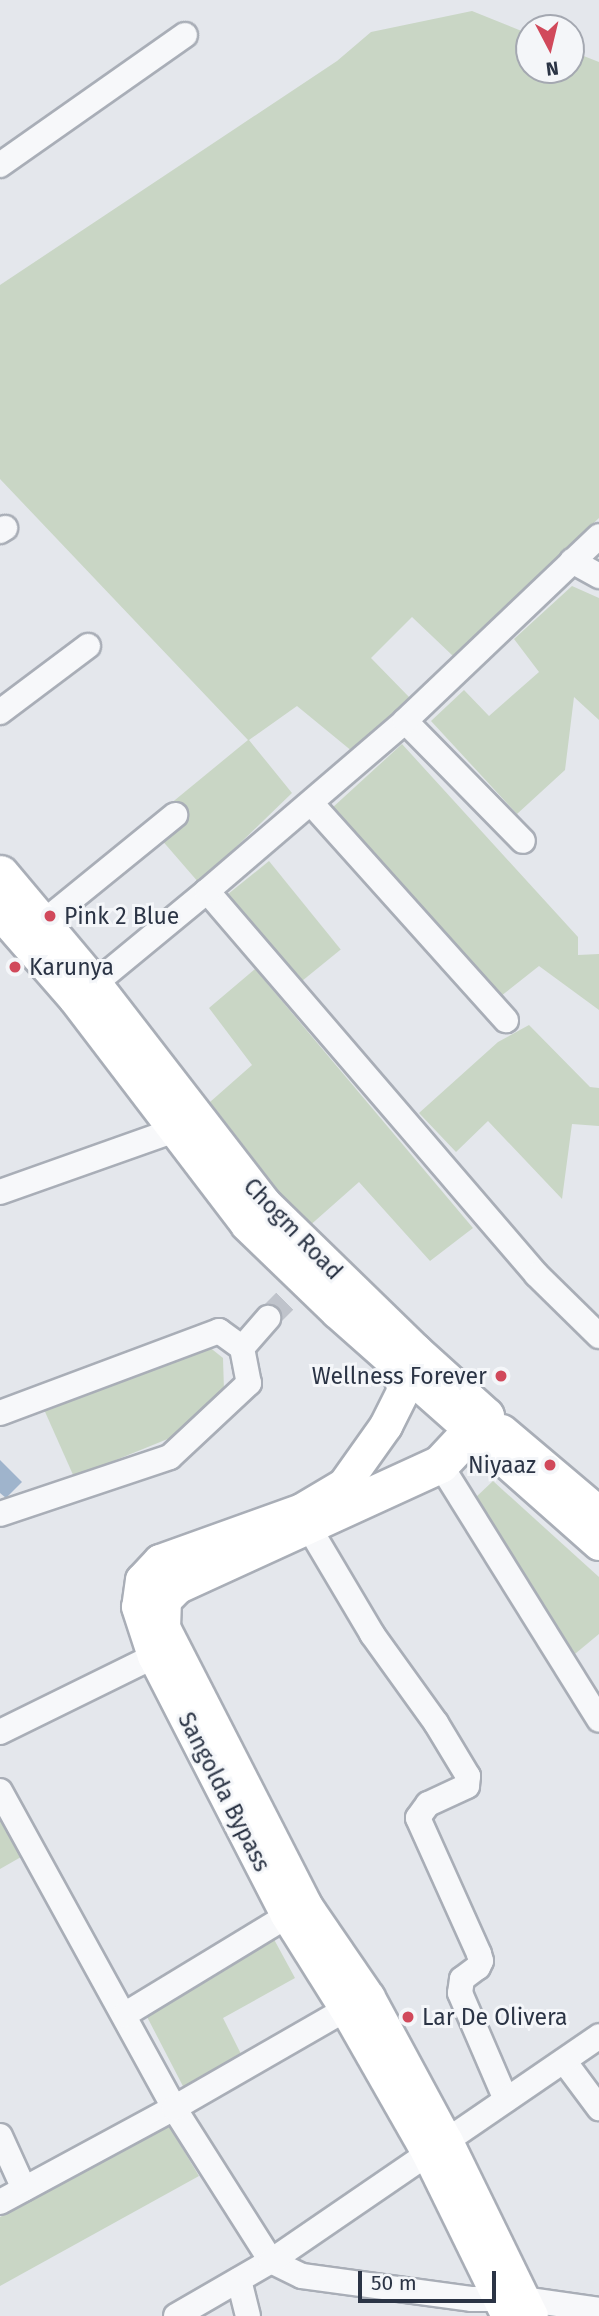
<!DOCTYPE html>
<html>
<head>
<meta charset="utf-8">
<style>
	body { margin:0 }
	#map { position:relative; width:599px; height:2316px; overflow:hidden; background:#e4e7ec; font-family:"Fira Sans",sans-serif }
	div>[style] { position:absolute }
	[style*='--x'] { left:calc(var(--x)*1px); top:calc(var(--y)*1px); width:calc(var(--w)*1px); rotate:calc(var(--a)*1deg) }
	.green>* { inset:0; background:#c9d6c5; transform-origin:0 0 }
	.water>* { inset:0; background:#9fb4cc }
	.minor-tunnel>* { height:24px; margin-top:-12px; transform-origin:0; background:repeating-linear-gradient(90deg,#bfc3cb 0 24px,transparent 0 36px) }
	.roads { filter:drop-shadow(2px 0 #a9aeb7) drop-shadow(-2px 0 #a9aeb7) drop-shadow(0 2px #a9aeb7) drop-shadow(0 -2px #a9aeb7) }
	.minor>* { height:24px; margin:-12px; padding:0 12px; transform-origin:12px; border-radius:12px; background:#f7f8fa }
	.major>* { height:32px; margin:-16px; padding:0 16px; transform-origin:16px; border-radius:16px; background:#fff }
	.highway>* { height:37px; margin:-18.5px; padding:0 18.5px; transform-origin:18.5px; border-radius:18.5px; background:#fff }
	.dots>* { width:19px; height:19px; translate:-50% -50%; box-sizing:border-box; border:4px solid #f4f6f9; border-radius:50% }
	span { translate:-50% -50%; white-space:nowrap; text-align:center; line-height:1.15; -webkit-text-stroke:6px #f4f6f9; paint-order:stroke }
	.poi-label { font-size:23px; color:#2b3445 }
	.left { translate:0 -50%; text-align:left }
	.right { translate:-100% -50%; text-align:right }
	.street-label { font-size:23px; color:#2b3445 }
	.north { position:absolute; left:515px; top:14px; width:70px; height:70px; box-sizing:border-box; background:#f4f6f9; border:2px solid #a4a8b1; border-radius:50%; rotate:173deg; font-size:19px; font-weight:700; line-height:28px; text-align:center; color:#2b3445 }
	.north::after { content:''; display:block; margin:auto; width:24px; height:32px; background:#d1495b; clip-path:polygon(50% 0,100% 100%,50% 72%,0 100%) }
	.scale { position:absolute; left:358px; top:2271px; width:138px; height:32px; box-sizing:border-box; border:4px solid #2b3445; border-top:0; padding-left:9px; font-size:21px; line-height:24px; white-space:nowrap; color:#2b3445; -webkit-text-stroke:5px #f4f6f9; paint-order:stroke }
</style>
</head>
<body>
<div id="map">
	<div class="green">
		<div style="clip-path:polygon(472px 11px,529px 34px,529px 70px,571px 70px,571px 51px,599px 62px,599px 518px,453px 656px,412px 617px,371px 658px,410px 698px,353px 752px,297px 706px,249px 740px,292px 793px,199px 883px,147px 823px,248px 740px,0 479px,0 285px,337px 61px,371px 32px)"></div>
		<div style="clip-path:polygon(572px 586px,599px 598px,599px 720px,574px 697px,565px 770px,517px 814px,431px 721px,464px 690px,489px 716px,539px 672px,514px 639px)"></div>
		<div style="clip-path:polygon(402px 744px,578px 937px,578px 955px,599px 954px,599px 1010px,539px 966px,501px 996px,332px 808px)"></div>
		<div style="left:269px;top:861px;width:114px;height:55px;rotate:51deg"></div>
		<div style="clip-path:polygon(255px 969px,473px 1228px,430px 1261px,359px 1182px,307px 1228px,210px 1102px,252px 1065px,209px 1008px)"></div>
		<div style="clip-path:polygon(529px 1025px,590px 1087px,599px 1088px,599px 1126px,572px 1124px,562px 1199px,488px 1121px,456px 1152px,419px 1113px,498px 1042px)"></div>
		<div style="clip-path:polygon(208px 1346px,223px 1358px,224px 1391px,175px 1436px,74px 1477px,42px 1405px)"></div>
		<div style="clip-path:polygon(493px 1481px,599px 1577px,599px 1634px,570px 1658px,475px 1498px)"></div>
		<div style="clip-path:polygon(0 1820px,21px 1857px,0 1869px)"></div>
		<div style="clip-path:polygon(270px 1932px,295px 1978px,223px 2018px,242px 2056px,186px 2092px,144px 2011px)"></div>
		<div style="clip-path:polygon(169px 2126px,199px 2176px,0 2286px,0 2217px)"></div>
	</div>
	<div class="water">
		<div style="clip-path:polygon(0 1460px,22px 1482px,6px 1498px,0 1493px)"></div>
	</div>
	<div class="minor-tunnel">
		<div style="--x:268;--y:1318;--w:31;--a:-45"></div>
	</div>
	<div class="roads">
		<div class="minor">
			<div style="--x:0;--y:165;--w:226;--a:-35.1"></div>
			<div style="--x:0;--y:531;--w:6;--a:-31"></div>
			<div style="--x:572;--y:561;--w:31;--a:29"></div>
			<div style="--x:0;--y:712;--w:110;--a:-36.9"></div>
			<div style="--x:405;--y:721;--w:168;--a:45.5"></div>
			<div style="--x:311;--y:803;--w:292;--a:48.1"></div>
			<div style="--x:207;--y:891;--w:506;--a:49.33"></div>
			<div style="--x:537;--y:1275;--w:87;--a:44.5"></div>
			<div style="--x:41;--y:924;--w:173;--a:-39.1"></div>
			<div style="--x:81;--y:995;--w:163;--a:-39.5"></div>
			<div style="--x:207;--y:891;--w:261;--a:-40.6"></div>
			<div style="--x:405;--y:721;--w:268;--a:-43.6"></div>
			<div style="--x:0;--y:1192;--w:186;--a:-19.5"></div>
			<div style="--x:242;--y:1348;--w:40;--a:-49"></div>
			<div style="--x:0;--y:1413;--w:234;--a:-20.5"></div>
			<div style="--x:219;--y:1331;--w:29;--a:36"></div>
			<div style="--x:242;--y:1348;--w:36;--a:79"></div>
			<div style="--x:249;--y:1383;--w:108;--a:136.9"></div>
			<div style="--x:170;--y:1457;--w:179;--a:161.5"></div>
			<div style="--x:440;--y:1464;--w:301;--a:58.1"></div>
			<div style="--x:308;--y:1526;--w:126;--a:59.3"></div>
			<div style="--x:372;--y:1634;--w:110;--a:54.3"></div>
			<div style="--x:436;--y:1723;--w:62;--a:58.9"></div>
			<div style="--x:468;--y:1776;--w:10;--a:96"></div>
			<div style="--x:467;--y:1786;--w:43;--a:155.2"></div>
			<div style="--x:428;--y:1804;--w:17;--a:126"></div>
			<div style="--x:418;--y:1818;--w:149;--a:65.8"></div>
			<div style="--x:479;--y:1954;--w:7;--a:74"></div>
			<div style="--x:481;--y:1961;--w:7;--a:117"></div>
			<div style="--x:478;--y:1967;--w:20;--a:143"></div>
			<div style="--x:462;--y:1979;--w:14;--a:98"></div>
			<div style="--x:460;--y:1993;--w:116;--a:66.7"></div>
			<div style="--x:0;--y:1732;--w:188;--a:-26.2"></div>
			<div style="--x:0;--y:1791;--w:362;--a:61.2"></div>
			<div style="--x:174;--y:2108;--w:181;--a:57.6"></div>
			<div style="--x:271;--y:2261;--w:34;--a:26"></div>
			<div style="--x:302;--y:2276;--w:172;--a:7.7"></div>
			<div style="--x:472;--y:2299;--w:50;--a:0"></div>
			<div style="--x:522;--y:2299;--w:78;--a:8.1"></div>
			<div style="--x:124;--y:2015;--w:210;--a:-31.3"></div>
			<div style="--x:564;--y:2061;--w:59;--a:53.3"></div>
			<div style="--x:0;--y:2136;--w:58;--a:65.6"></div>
			<div style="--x:0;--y:2202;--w:198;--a:-28.4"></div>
			<div style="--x:174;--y:2108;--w:217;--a:-29.9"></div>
			<div style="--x:239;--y:2280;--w:37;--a:76"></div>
			<div style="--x:176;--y:2316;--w:110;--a:-30.1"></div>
			<div style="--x:271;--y:2261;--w:398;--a:-34.4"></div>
		</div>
		<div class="major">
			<div style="--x:0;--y:913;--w:114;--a:48.9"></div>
			<div style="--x:75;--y:999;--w:284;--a:52.7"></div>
			<div style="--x:247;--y:1225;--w:125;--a:44"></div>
			<div style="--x:337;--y:1312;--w:350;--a:41.5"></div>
			<div style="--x:396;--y:1365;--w:26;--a:72"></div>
			<div style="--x:404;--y:1390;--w:40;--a:116.6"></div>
			<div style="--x:386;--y:1426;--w:72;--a:125.4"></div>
			<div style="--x:344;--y:1485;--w:49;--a:149.2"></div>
			<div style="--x:302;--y:1510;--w:151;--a:160.2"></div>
			<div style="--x:160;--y:1561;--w:26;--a:133"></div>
			<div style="--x:142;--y:1580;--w:27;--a:98"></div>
			<div style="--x:138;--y:1607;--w:52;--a:71.9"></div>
			<div style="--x:154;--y:1656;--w:291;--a:62.8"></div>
			<div style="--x:287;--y:1915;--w:111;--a:57.9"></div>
			<div style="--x:346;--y:2009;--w:166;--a:60.3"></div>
			<div style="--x:428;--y:2153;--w:182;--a:63.9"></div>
			<div style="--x:502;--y:1431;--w:127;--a:40.2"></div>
		</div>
		<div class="highway">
			<div style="--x:0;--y:874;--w:145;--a:50"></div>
			<div style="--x:93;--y:985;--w:277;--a:52.3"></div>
			<div style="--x:262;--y:1204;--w:211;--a:44.2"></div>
			<div style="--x:413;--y:1351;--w:97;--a:42.1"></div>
			<div style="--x:485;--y:1416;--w:66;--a:133.2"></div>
			<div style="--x:440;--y:1464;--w:290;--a:155.4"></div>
			<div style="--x:176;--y:1585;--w:20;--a:135"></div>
			<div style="--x:162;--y:1599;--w:29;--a:92"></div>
			<div style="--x:161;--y:1628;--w:312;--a:62.9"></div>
			<div style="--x:303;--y:1906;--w:112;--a:55.6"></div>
			<div style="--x:366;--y:1998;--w:164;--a:61.6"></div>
			<div style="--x:444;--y:2142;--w:194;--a:64"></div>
		</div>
	</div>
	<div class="dots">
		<div style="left:50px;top:916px;background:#d1495b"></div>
		<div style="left:15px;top:967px;background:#d1495b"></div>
		<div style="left:501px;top:1376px;background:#d1495b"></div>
		<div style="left:550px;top:1465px;background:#d1495b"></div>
		<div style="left:408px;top:2017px;background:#d1495b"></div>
	</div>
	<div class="poi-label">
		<span class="left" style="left:64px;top:916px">Pink 2 Blue</span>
		<span class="left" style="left:29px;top:967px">Karunya</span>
		<span class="right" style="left:487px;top:1376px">Wellness Forever</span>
		<span class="right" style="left:536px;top:1465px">Niyaaz</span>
		<span class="left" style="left:422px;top:2017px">Lar De Olivera</span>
	</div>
	<div class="street-label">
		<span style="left:293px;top:1229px;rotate:46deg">Chogm Road</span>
		<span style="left:224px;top:1792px;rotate:63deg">Sangolda Bypass</span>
	</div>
	<div class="north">N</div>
	<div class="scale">50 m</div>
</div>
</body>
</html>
